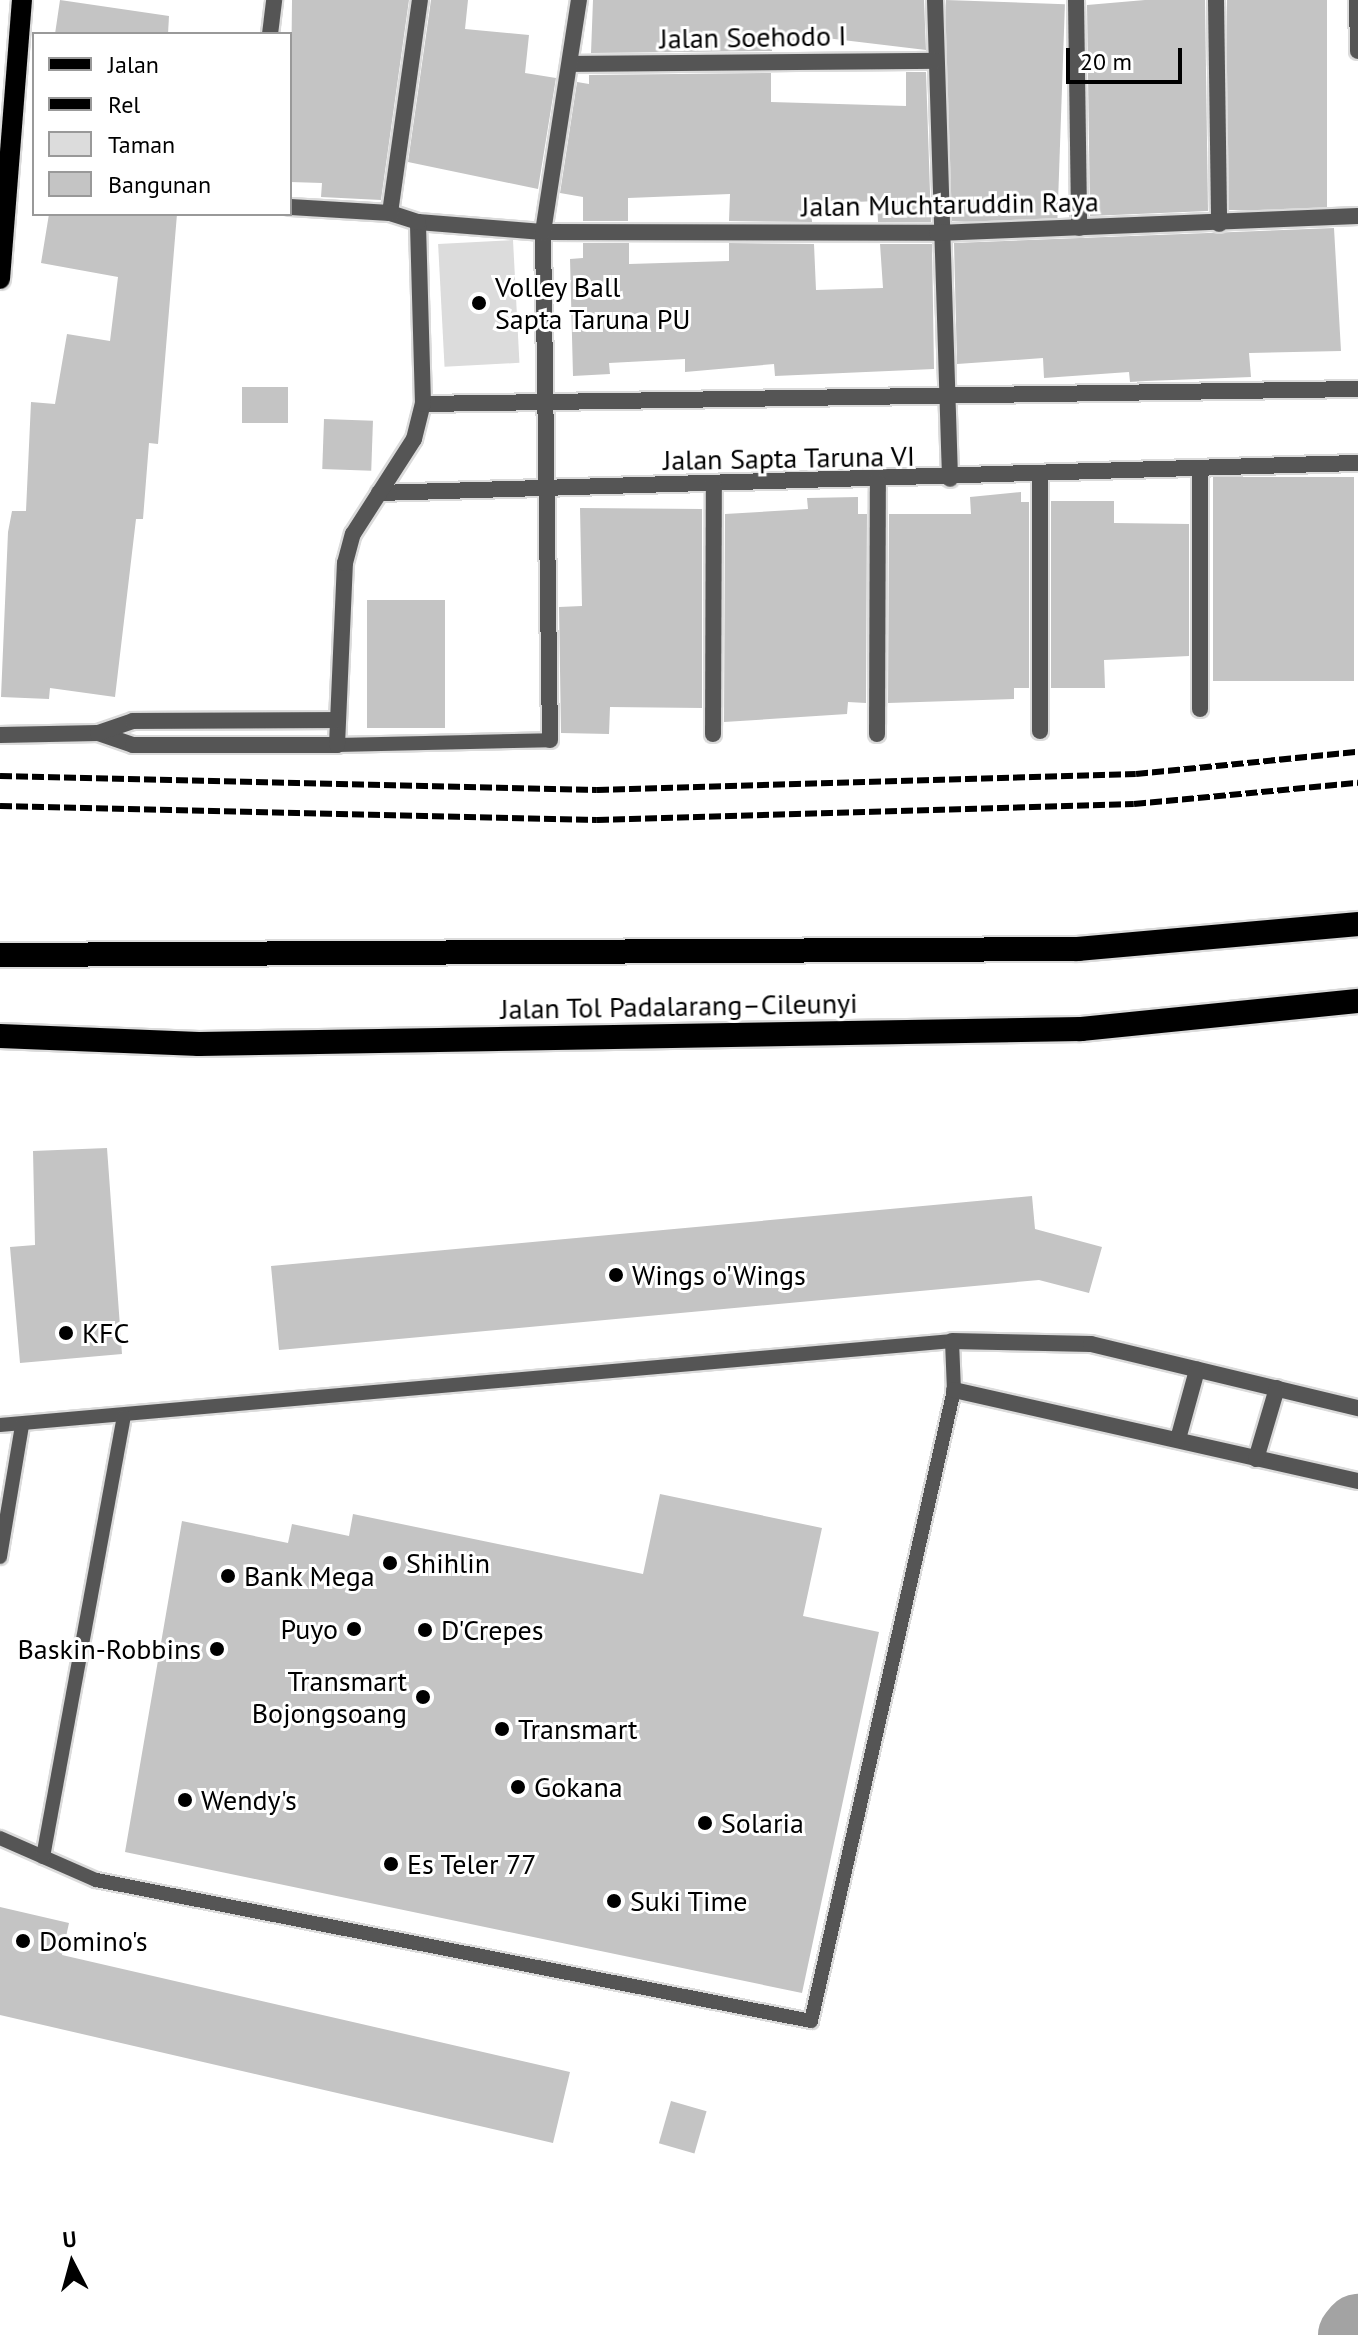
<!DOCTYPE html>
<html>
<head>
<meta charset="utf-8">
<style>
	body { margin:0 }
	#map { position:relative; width:1358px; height:2335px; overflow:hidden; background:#fff; font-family:"PT Sans",sans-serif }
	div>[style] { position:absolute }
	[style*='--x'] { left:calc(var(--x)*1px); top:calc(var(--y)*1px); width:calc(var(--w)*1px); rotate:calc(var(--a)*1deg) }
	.green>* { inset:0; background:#dcdcdc; transform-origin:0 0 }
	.river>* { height:70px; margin:-35px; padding:0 35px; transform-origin:35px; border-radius:35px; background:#a3a3a3 }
	.building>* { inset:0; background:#c4c4c4; transform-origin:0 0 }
	.roads { filter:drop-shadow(2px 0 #dbdbdb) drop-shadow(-2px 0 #dbdbdb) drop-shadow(0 2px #dbdbdb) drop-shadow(0 -2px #dbdbdb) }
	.lane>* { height:14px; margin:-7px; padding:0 7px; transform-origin:7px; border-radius:7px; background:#555 }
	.street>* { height:16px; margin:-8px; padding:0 8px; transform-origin:8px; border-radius:8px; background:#555 }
	.primary>* { height:20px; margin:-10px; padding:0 10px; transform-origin:10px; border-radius:10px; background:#000 }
	.highway>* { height:24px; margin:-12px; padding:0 12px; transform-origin:12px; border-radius:12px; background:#000 }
	.rail>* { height:6px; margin-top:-3px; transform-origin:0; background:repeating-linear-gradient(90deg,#000 0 12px,transparent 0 16px) }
	.dots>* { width:22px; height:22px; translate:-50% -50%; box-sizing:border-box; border:4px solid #fff; border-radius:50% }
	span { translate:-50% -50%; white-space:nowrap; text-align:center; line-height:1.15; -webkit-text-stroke:6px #fff; paint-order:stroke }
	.street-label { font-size:28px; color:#000 }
	.poi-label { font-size:28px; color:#000 }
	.left { translate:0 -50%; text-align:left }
	.right { translate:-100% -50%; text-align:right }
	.legend { position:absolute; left:32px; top:32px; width:260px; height:184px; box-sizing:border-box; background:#fff; border:2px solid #999; margin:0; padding:10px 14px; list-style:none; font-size:24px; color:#000 }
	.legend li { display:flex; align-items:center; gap:16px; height:40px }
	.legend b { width:40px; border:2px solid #999 }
	.north { position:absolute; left:32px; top:2223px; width:80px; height:80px; -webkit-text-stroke:6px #fff; paint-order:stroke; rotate:354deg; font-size:22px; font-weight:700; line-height:32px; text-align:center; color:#000 }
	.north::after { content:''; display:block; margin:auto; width:28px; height:36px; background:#000; clip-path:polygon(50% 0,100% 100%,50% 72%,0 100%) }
	.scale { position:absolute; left:1066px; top:48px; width:116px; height:36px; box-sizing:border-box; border:4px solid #000; border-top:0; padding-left:10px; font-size:24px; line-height:28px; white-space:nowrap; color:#000; -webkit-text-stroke:6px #fff; paint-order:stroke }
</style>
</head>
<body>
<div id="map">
	<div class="green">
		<div style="left:513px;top:240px;width:123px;height:75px;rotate:87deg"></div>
	</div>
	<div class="river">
		<div style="--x:1353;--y:2335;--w:8;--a:-50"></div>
	</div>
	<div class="building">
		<div style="clip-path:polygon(60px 0,169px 16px,168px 34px,55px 34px)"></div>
		<div style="clip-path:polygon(292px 0,409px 0,381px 200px,321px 197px,322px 183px,290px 182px)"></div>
		<div style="clip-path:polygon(431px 0,468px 0,465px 29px,529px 35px,525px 73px,556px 78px,538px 189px,408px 162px)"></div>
		<div style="clip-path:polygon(593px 0,924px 0,926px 50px,826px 38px,772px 42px,772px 51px,591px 53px)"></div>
		<div style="left:946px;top:0;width:119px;height:221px;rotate:2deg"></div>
		<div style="clip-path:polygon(1145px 0,1205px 0,1208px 211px,1090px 216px,1087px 5px)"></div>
		<div style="left:1227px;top:0;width:100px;height:210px"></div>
		<div style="clip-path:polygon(906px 72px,926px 72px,931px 222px,878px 222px,877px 201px,811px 204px,812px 222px,729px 221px,730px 194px,628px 198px,628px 221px,583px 221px,583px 197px,560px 193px,577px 82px,589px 84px,589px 75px,771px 73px,771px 102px,906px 106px)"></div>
		<div style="clip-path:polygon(49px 214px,177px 214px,158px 444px,149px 443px,143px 519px,136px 519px,115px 697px,50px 688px,49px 699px,1px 697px,8px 532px,12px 511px,26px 511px,31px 402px,55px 404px,67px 334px,110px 341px,118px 277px,41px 263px)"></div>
		<div style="clip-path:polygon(1334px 228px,1341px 351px,1249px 353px,1251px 377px,1146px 381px,1130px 382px,1129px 372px,1044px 378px,1043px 358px,957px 364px,954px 243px)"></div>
		<div style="clip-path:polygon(583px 243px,629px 243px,629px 264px,729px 261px,729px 243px,814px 244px,816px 290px,883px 288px,880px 244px,932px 244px,934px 369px,775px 376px,774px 364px,685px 372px,685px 359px,609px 363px,610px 374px,573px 376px,570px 259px,583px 258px)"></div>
		<div style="left:242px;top:387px;width:46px;height:36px"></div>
		<div style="left:324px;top:419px;width:49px;height:50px;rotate:2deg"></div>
		<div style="left:1354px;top:477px;width:204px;height:141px;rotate:90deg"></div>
		<div style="clip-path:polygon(1021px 492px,1021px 502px,1029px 502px,1029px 688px,1014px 688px,1014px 699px,888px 703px,889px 514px,971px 514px,970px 497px)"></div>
		<div style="clip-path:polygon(858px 497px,858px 514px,867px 514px,866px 703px,848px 702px,847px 714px,724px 722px,725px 514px,808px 509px,807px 498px)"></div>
		<div style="clip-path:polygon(1051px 501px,1114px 501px,1114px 523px,1189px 524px,1189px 656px,1104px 660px,1105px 688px,1051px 688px)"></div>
		<div style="clip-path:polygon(580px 508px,702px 509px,702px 708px,610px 707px,609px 734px,561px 733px,559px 607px,582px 606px)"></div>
		<div style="left:445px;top:600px;width:128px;height:78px;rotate:90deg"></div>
		<div style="clip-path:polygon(107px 1148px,122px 1354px,20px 1363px,10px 1247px,35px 1245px,33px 1151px)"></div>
		<div style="clip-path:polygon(1032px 1196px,1035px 1229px,1102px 1247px,1089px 1293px,1039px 1280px,279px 1350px,271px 1266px)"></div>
		<div style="clip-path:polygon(660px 1494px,822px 1528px,803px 1616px,879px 1632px,802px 1993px,125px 1852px,182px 1521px,288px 1543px,292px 1524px,349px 1536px,353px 1514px,643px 1574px)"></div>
		<div style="clip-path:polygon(0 1907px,69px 1923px,62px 1955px,570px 2072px,553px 2143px,0 2015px)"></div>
		<div style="left:671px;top:2101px;width:37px;height:44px;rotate:16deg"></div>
	</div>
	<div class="roads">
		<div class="lane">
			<div style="--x:337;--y:745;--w:213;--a:-1.3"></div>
			<div style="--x:0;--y:1425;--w:956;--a:-5.04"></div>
			<div style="--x:952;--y:1341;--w:49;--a:87.7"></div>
			<div style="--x:954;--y:1390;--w:647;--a:102.77"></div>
			<div style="--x:811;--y:2021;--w:729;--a:-168.84"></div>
			<div style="--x:96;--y:1880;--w:105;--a:-156.4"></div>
			<div style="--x:0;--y:1557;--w:134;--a:-80.5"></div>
			<div style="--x:43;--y:1857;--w:447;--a:-79.6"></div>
		</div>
		<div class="street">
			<div style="--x:935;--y:0;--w:479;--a:88.2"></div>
			<div style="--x:1076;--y:0;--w:228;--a:89.2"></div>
			<div style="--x:1216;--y:0;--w:224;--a:89.2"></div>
			<div style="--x:1357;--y:0;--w:51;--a:88.9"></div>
			<div style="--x:270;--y:34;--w:34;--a:-83"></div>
			<div style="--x:572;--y:64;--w:363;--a:-0.5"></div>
			<div style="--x:390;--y:213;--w:215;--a:-82"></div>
			<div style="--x:418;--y:222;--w:125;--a:4.6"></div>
			<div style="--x:543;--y:232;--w:394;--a:0.1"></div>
			<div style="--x:937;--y:233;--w:421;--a:-2.3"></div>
			<div style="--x:423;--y:404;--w:935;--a:-0.92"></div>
			<div style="--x:1200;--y:468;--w:241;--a:90"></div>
			<div style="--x:1040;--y:476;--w:255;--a:90"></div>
			<div style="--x:379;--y:493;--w:979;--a:-1.76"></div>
			<div style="--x:98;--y:733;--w:37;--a:19"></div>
			<div style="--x:133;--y:745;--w:204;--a:0"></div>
			<div style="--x:337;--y:745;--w:182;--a:-87.5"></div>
			<div style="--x:345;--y:563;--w:30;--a:-75"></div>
			<div style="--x:353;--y:534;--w:113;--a:-57.3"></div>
			<div style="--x:414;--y:439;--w:36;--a:-76"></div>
			<div style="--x:423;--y:404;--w:182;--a:-91.6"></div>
			<div style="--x:418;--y:222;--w:29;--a:-162"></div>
			<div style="--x:390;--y:213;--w:100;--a:-176.6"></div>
			<div style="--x:713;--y:734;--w:248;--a:-89.8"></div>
			<div style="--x:877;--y:734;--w:252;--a:-89.8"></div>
			<div style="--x:0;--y:735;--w:98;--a:-1.2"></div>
			<div style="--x:98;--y:733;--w:37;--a:-19"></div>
			<div style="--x:133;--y:721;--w:204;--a:-0.3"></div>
			<div style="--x:550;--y:740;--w:508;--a:-90.79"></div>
			<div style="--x:543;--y:232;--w:235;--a:-81.2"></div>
			<div style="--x:952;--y:1341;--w:139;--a:1.2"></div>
			<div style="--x:1091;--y:1344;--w:275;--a:13.5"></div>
			<div style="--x:954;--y:1390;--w:414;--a:12.7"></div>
			<div style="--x:1178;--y:1439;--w:72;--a:-74.6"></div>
			<div style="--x:1256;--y:1459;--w:74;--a:-73.5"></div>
		</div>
		<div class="primary">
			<div style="--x:0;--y:279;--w:280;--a:-85.5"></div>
		</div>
		<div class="highway">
			<div style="--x:0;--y:955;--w:1078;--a:-0.32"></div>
			<div style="--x:1078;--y:949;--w:281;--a:-5.1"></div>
			<div style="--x:0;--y:1036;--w:199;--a:2.3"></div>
			<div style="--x:199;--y:1044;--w:882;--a:-0.97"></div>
			<div style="--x:1081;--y:1029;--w:278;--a:-5.8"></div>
		</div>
	</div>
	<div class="rail">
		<div style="--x:0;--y:776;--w:597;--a:1.34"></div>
		<div style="--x:597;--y:790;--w:539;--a:-1.7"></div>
		<div style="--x:1136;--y:774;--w:223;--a:-5.7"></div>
		<div style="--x:0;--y:806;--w:597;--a:1.34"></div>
		<div style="--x:597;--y:820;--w:537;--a:-1.71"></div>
		<div style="--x:1134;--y:804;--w:225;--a:-5.4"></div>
	</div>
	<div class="dots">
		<div style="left:479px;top:303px;background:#000"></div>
		<div style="left:616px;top:1275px;background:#000"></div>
		<div style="left:66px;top:1333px;background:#000"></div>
		<div style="left:390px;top:1563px;background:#000"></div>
		<div style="left:228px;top:1576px;background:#000"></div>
		<div style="left:354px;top:1629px;background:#000"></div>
		<div style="left:425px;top:1630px;background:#000"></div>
		<div style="left:217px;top:1649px;background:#000"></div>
		<div style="left:423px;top:1697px;background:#000"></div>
		<div style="left:502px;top:1729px;background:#000"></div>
		<div style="left:518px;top:1787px;background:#000"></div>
		<div style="left:185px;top:1800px;background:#000"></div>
		<div style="left:705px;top:1823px;background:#000"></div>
		<div style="left:391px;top:1864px;background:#000"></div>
		<div style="left:614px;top:1901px;background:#000"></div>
		<div style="left:23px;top:1941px;background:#000"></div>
	</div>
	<div class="street-label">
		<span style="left:753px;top:37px;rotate:-1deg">Jalan Soehodo I</span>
		<span style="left:950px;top:204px;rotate:-1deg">Jalan Muchtaruddin Raya</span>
		<span style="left:789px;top:458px;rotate:-1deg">Jalan Sapta Taruna VI</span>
		<span style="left:679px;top:1006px;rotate:-1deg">Jalan Tol Padalarang–Cileunyi</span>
	</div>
	<div class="poi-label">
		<span class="left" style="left:495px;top:303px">Volley Ball<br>Sapta Taruna PU</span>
		<span class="left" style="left:632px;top:1275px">Wings o'Wings</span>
		<span class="left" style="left:82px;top:1333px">KFC</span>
		<span class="left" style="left:406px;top:1563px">Shihlin</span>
		<span class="left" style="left:244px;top:1576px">Bank Mega</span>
		<span class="right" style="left:338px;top:1629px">Puyo</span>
		<span class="left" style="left:441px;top:1630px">D'Crepes</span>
		<span class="right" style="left:201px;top:1649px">Baskin-Robbins</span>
		<span class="right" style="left:407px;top:1697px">Transmart<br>Bojongsoang</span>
		<span class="left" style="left:518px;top:1729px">Transmart</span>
		<span class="left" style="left:534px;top:1787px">Gokana</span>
		<span class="left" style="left:201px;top:1800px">Wendy's</span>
		<span class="left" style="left:721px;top:1823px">Solaria</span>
		<span class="left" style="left:407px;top:1864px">Es Teler 77</span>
		<span class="left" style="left:630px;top:1901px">Suki Time</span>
		<span class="left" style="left:39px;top:1941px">Domino's</span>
	</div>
	<ul class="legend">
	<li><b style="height:10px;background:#000"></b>Jalan</li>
	<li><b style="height:10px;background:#000"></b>Rel</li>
	<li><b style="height:22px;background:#dcdcdc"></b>Taman</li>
	<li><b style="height:22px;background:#c4c4c4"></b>Bangunan</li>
	</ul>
	<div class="north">U</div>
	<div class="scale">20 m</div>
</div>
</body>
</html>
